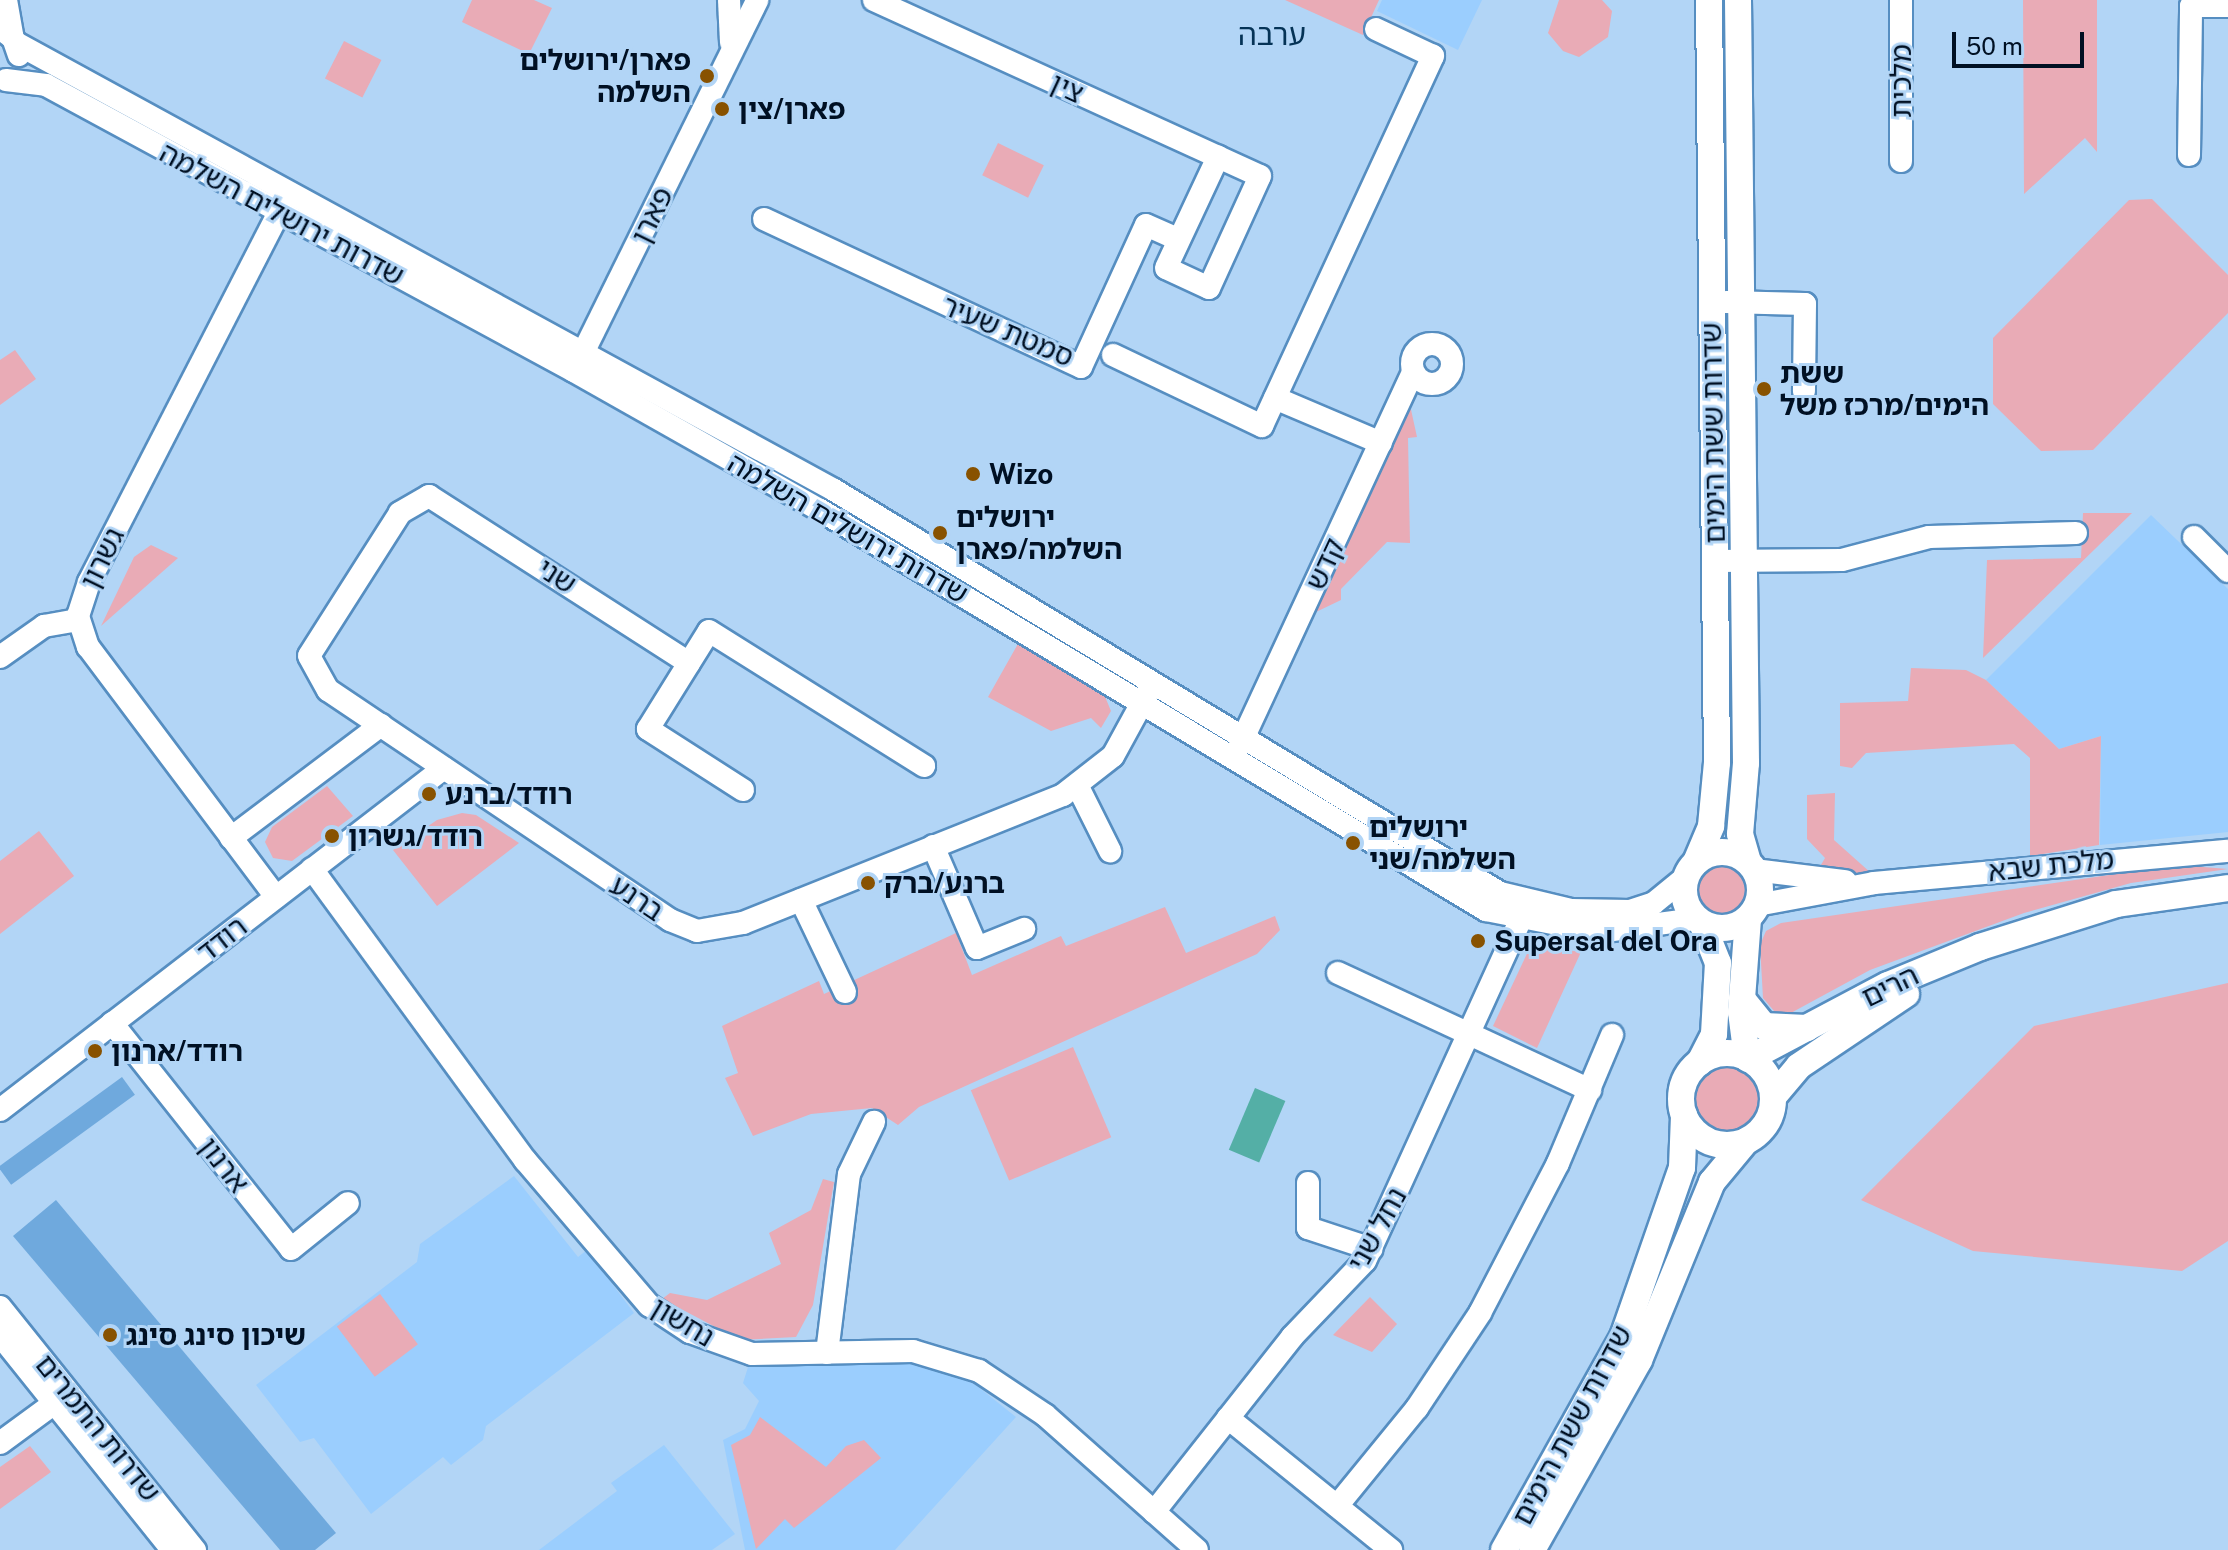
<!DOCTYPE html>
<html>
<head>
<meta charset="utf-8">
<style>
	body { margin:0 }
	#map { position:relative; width:2228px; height:1550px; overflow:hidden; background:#b2d5f6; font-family:"Public Sans","Noto Sans Hebrew",sans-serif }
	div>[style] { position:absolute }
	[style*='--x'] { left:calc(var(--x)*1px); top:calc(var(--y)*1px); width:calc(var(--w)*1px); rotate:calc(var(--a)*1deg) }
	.built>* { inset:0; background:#9bcefe }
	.green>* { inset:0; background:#e9abb6; transform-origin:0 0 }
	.round { border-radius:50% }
	.water>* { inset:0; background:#54afa6; transform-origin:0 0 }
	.building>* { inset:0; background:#6fa9dd; transform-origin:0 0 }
	.roads { filter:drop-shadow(2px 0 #568ec1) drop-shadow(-2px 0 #568ec1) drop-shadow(0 2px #568ec1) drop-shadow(0 -2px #568ec1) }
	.minor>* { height:22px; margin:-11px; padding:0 11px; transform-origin:11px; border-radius:11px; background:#fff }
	.minor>.ring { margin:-11px; padding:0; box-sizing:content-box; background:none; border:22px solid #fff; border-radius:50% }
	.major>* { height:26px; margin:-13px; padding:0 13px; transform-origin:13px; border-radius:13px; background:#fff }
	.major>.ring { margin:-13px; padding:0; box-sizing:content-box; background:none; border:26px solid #fff; border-radius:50% }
	.dots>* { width:22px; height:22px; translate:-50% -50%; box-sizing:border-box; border:4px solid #b2d5f6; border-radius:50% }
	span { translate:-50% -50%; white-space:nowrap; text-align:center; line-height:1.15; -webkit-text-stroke:6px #b2d5f6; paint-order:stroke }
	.poi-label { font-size:28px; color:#001023; font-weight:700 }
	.right { translate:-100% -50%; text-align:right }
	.left { translate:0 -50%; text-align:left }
	.street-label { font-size:28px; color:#001023 }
	.neighbourhood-label { font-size:30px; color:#053356 }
	.scale { position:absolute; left:1952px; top:32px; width:132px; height:36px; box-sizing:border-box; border:4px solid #001023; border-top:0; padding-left:10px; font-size:24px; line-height:28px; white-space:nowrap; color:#001023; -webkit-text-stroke:6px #b2d5f6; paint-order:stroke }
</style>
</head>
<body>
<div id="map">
	<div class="built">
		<div style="clip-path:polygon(1382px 0,1482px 0,1458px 50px,1377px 11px)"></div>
		<div style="clip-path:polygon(2151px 515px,2228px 589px,2228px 832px,2100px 845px,2101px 736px,2059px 749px,1986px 680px)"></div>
		<div style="clip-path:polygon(514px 1176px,578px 1257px,587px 1250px,634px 1313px,486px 1426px,483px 1440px,451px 1465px,443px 1457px,371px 1514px,314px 1438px,300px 1442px,256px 1385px,417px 1262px,420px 1244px)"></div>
		<div style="clip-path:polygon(889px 1358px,967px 1378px,1016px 1417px,895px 1550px,745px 1550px,723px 1440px,745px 1429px,759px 1401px,743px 1383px,749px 1364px)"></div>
		<div style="clip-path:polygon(664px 1445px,735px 1534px,712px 1550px,539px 1550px,617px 1491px,611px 1483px)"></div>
	</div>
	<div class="green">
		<div style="clip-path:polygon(472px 0,534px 0,552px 8px,529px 54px,462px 22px)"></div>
		<div style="clip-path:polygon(1285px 0,1379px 0,1363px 35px)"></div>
		<div style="clip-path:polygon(1559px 0,1602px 0,1612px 11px,1608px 37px,1579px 57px,1563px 51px,1548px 33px)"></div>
		<div style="clip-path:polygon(2023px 0,2097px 0,2097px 152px,2085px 138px,2024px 194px)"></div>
		<div style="left:344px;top:41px;width:42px;height:42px;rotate:27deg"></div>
		<div style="left:998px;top:143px;width:51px;height:36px;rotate:26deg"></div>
		<div style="clip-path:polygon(2152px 199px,2228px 275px,2228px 313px,2093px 450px,2041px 451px,1993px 404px,1993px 338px,2129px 200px)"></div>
		<div style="clip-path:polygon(15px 350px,36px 379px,0 405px,0 360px)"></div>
		<div style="clip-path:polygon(1410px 405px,1417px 437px,1408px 438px,1410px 543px,1387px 542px,1341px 589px,1341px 600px,1316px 612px)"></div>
		<div style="clip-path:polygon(2083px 513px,2132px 513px,1983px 658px,1987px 560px,2081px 558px)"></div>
		<div style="clip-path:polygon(151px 545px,178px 558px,101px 626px,134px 557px)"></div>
		<div style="clip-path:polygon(1019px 642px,1101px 687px,1111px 711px,1101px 728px,1091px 718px,1051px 731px,988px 697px)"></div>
		<div style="clip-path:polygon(1911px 668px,1966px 670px,1986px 680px,2059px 749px,2101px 736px,2099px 845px,2030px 856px,2030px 758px,2014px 744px,1866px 753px,1852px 768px,1840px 766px,1840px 703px,1908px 701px)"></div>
		<div style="clip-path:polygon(327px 786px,353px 816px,292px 861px,273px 858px,265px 842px,272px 827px)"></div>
		<div style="clip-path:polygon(1835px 793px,1834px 840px,1871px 873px,1851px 877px,1818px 870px,1825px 858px,1807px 839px,1807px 795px)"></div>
		<div style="clip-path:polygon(462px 813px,476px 815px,519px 843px,437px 906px,393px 850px,437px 820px)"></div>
		<div style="clip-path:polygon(39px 831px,74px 876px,0 934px,0 861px)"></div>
		<div class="round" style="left:1689px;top:858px;width:64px;height:64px"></div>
		<div style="clip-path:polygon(2178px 865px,2228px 869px,2131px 883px,2024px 913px,1870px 970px,1789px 1014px,1775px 1012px,1763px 998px,1760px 945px,1766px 931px,1781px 923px)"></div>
		<div style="clip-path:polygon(1165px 907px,1186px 953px,1275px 916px,1280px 930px,1257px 954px,919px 1107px,898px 1125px,872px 1108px,811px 1114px,753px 1136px,725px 1078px,738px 1073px,722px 1026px,819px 981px,824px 994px,956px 933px,972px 975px,1061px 936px,1066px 946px)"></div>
		<div style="clip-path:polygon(1531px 945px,1581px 952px,1537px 1048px,1493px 1026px)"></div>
		<div style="clip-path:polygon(2228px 983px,2228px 1241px,2182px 1271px,1973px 1251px,1861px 1200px,2034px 1026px)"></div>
		<div style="left:1073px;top:1047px;width:98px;height:111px;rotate:67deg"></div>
		<div class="round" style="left:1686px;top:1058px;width:82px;height:82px"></div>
		<div style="clip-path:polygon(823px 1179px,834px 1182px,813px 1305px,796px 1337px,740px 1340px,662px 1299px,670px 1293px,707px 1300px,781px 1264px,769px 1233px,811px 1210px)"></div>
		<div style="left:380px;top:1294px;width:63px;height:54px;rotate:53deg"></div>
		<div style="clip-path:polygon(1370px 1297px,1397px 1324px,1372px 1352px,1333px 1335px)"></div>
		<div style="clip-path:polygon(760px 1417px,826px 1467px,846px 1446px,864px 1440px,881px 1458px,794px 1528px,785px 1519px,756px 1549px,731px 1445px,750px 1435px)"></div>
		<div style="clip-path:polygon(30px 1446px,51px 1472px,0 1509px,0 1467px)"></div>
	</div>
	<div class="water">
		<div style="left:1255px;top:1088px;width:33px;height:67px;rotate:23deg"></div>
	</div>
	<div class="building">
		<div style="left:122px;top:1077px;width:22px;height:153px;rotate:54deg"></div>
		<div style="clip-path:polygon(56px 1200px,336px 1533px,315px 1550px,280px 1550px,13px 1236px)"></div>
	</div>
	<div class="roads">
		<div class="minor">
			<div style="--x:6;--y:0;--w:39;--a:80"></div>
			<div style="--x:729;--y:0;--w:42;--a:87.3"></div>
			<div style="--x:874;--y:0;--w:424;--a:24.5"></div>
			<div style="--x:1260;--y:176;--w:123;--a:114.5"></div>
			<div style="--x:1209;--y:288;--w:47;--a:-155.1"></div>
			<div style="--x:1166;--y:268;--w:123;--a:-64.9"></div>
			<div style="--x:0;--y:28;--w:16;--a:38"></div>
			<div style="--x:13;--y:38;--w:18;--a:71"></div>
			<div style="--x:16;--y:43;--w:932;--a:28.65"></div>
			<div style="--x:834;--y:490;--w:778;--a:31.18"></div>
			<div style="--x:1500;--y:893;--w:73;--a:13.5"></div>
			<div style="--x:1571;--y:910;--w:59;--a:1"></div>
			<div style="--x:1630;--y:911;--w:25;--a:-18"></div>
			<div style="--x:1654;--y:903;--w:41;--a:-39.1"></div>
			<div style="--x:6;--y:80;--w:40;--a:7.1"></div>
			<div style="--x:46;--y:85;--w:600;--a:28.44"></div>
			<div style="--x:574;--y:371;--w:283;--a:29.5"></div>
			<div style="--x:820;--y:510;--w:777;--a:30.99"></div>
			<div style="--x:1486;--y:910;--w:114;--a:11.1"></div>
			<div style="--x:1598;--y:932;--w:99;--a:-7.6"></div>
			<div style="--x:2189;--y:155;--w:149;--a:-89.2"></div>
			<div style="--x:2191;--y:6;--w:37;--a:0"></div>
			<div style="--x:1901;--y:161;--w:161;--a:-90"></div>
			<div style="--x:764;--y:219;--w:350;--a:25"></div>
			<div style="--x:1081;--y:367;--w:156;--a:-65.4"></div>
			<div style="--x:1146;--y:225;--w:36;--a:24"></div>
			<div style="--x:1726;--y:302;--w:79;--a:1.5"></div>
			<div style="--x:1805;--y:304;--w:87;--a:90.7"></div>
			<div class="ring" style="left:1412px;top:344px;width:18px;height:18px"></div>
			<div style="--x:1113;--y:355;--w:165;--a:25.5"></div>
			<div style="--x:1262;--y:426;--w:408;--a:-65.2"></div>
			<div style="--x:1433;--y:56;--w:63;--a:-154.7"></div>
			<div style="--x:576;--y:367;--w:409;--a:-63.7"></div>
			<div style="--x:1275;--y:398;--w:115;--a:23"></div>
			<div style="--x:2194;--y:537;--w:48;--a:45"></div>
			<div style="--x:1715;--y:561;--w:127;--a:-0.5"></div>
			<div style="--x:1842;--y:560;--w:90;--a:-14.8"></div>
			<div style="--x:1929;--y:537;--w:147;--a:-1.6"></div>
			<div style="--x:0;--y:657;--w:54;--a:-35.2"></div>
			<div style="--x:44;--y:626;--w:35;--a:-10"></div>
			<div style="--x:689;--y:663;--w:309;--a:-147.3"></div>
			<div style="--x:429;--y:496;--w:34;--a:150"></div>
			<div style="--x:400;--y:513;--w:169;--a:122.5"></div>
			<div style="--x:309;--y:656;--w:39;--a:61"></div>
			<div style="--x:328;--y:690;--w:412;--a:33.9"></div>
			<div style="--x:670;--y:920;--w:29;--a:22"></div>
			<div style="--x:697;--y:931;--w:47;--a:-9.9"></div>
			<div style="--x:743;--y:923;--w:345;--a:-21.8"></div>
			<div style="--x:1063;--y:795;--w:63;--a:-38"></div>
			<div style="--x:1113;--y:756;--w:75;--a:-61.4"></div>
			<div style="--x:1240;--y:745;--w:411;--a:-65.1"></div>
			<div style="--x:1078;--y:787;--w:72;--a:63.4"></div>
			<div style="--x:743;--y:790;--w:113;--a:-147.3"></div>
			<div style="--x:648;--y:729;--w:115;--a:-58.1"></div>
			<div style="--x:709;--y:631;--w:254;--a:32.1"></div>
			<div style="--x:231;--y:838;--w:188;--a:-37"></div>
			<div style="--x:933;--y:846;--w:111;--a:66.7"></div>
			<div style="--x:977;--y:948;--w:51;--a:-22"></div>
			<div style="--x:312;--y:869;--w:361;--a:53.8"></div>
			<div style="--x:525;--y:1160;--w:191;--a:49.5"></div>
			<div style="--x:649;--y:1305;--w:49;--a:33.4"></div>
			<div style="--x:690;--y:1332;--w:66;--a:19.5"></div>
			<div style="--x:752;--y:1354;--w:161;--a:-1.1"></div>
			<div style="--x:913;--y:1351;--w:69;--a:16.9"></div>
			<div style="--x:979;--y:1371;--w:79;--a:33.7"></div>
			<div style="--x:1045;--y:1415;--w:203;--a:41.6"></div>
			<div style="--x:1754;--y:870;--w:92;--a:6.9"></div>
			<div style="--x:276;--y:897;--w:313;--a:-126.9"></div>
			<div style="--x:88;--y:647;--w:33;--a:-108"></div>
			<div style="--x:78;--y:616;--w:36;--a:-72"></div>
			<div style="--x:89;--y:582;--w:428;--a:-62.8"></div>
			<div style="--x:801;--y:900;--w:102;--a:64.4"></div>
			<div style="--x:1757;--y:905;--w:119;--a:-10.6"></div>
			<div style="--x:1874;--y:883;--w:355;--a:-5.2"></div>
			<div style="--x:1338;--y:973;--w:278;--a:24.9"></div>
			<div style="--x:112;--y:1023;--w:288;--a:51.6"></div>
			<div style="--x:291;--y:1249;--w:73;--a:-38.9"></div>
			<div style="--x:0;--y:1110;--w:560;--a:-37.61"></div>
			<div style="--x:1308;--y:1183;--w:45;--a:90"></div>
			<div style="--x:1308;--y:1228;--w:67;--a:18.2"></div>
			<div style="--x:0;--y:1307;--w:312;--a:51.3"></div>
			<div style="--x:0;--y:1335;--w:275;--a:51.3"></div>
			<div style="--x:827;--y:1353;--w:180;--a:-83"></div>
			<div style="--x:849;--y:1174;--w:58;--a:-64.3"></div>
			<div style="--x:1228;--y:1418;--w:210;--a:39"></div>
			<div style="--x:0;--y:1443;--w:83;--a:-36.2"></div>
			<div style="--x:1337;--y:1506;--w:127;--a:-50.8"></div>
			<div style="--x:1417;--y:1408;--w:114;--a:-56.4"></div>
			<div style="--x:1480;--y:1313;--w:169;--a:-62.5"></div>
			<div style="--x:1558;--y:1163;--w:139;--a:-67.1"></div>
			<div style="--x:1154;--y:1512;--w:223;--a:-51.7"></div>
			<div style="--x:1292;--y:1337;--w:105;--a:-46.2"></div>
			<div style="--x:1365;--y:1261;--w:386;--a:-65.5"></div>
		</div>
		<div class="major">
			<div style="--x:1738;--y:0;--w:763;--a:89.4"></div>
			<div style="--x:1746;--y:763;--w:71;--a:94.8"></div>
			<div style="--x:1740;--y:834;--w:29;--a:74"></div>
			<div class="ring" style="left:1684px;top:852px;width:50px;height:50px"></div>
			<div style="--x:1696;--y:862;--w:39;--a:-67"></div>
			<div style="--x:1711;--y:826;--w:63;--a:-84.6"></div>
			<div style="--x:1717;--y:763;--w:763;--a:-90.6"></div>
			<div style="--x:1742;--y:999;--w:35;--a:51"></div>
			<div style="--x:1764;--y:1026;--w:43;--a:2.7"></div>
			<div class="ring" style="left:1681px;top:1053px;width:66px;height:66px"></div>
			<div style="--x:1747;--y:1058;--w:46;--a:-97.4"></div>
			<div style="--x:1741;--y:1012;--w:94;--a:-85.7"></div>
			<div style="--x:1748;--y:1059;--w:158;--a:-27.9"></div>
			<div style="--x:1888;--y:985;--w:100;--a:-22.4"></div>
			<div style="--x:1980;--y:947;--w:143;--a:-17.5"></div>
			<div style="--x:2116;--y:904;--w:113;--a:-8.1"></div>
			<div style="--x:1700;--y:1062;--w:31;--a:-63"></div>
			<div style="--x:1714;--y:1034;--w:71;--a:-86.8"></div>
			<div style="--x:1718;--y:963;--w:43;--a:-111.8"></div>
			<div style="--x:1773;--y:1097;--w:40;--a:-50"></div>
			<div style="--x:1799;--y:1066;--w:129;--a:-33.9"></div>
			<div style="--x:1504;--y:1550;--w:244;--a:-60.8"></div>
			<div style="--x:1623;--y:1337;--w:179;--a:-70.8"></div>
			<div style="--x:1682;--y:1168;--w:53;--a:-87.8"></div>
			<div style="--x:1532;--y:1550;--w:218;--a:-60.6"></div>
			<div style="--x:1639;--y:1360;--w:192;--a:-67.7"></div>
			<div style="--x:1712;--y:1182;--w:53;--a:-50.3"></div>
		</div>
	</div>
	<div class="dots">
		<div style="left:707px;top:76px;background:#885200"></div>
		<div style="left:722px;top:109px;background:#885200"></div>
		<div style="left:1764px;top:389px;background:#885200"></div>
		<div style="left:973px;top:474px;background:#885200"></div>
		<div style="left:940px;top:533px;background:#885200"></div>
		<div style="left:429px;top:794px;background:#885200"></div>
		<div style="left:332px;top:836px;background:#885200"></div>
		<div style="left:1353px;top:843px;background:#885200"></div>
		<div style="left:868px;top:883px;background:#885200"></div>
		<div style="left:1478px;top:941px;background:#885200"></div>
		<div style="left:95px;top:1051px;background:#885200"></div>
		<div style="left:110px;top:1335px;background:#885200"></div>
	</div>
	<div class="poi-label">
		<span class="right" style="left:691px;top:76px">פארן/ירושלים<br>השלמה</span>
		<span class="left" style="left:738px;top:109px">פארן/צין</span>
		<span class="left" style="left:1780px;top:389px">ששת<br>הימים/מרכז משל</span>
		<span class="left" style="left:989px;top:474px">Wizo</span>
		<span class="left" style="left:956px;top:533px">ירושלים<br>השלמה/פארן</span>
		<span class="left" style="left:445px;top:794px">רודד/ברנע</span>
		<span class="left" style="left:1369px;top:843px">ירושלים<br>השלמה/שני</span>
		<span class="left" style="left:348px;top:836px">רודד/גשרון</span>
		<span class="left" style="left:884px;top:883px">ברנע/ברק</span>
		<span class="left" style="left:1494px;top:941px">Supersal del Ora</span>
		<span class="left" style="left:111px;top:1051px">רודד/ארנון</span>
		<span class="left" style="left:126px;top:1335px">שיכון סינג סינג</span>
	</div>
	<div class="street-label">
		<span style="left:1901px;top:81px;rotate:-90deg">מלכית</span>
		<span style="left:1067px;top:88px;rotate:25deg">צין</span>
		<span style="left:282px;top:214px;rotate:28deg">שדרות ירושלים השלמה</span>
		<span style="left:652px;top:215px;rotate:-64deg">פארן</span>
		<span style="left:1008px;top:331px;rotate:23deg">סמטת שעיר</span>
		<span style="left:1713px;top:433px;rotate:-91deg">שדרות ששת הימים</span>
		<span style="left:848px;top:528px;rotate:30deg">שדרות ירושלים השלמה</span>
		<span style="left:102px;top:558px;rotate:-64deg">גשרון</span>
		<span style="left:1325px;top:564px;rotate:-65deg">קדש</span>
		<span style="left:557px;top:576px;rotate:33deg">שני</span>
		<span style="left:2051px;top:865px;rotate:-6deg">מלכת שבא</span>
		<span style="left:637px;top:898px;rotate:34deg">ברנע</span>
		<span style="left:222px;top:939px;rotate:-38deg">רודד</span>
		<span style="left:1890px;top:986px;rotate:-26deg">הרים</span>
		<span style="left:224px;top:1165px;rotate:52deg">ארנון</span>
		<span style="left:1377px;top:1229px;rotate:-61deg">נחל שני</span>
		<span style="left:683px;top:1322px;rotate:31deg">נחשון</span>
		<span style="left:1572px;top:1425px;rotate:-62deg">שדרות ששת הימים</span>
		<span style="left:98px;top:1428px;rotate:51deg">שדרות התמרים</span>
	</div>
	<div class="neighbourhood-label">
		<span style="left:1272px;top:34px">ערבה</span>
	</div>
	<div class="scale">50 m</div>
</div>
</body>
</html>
